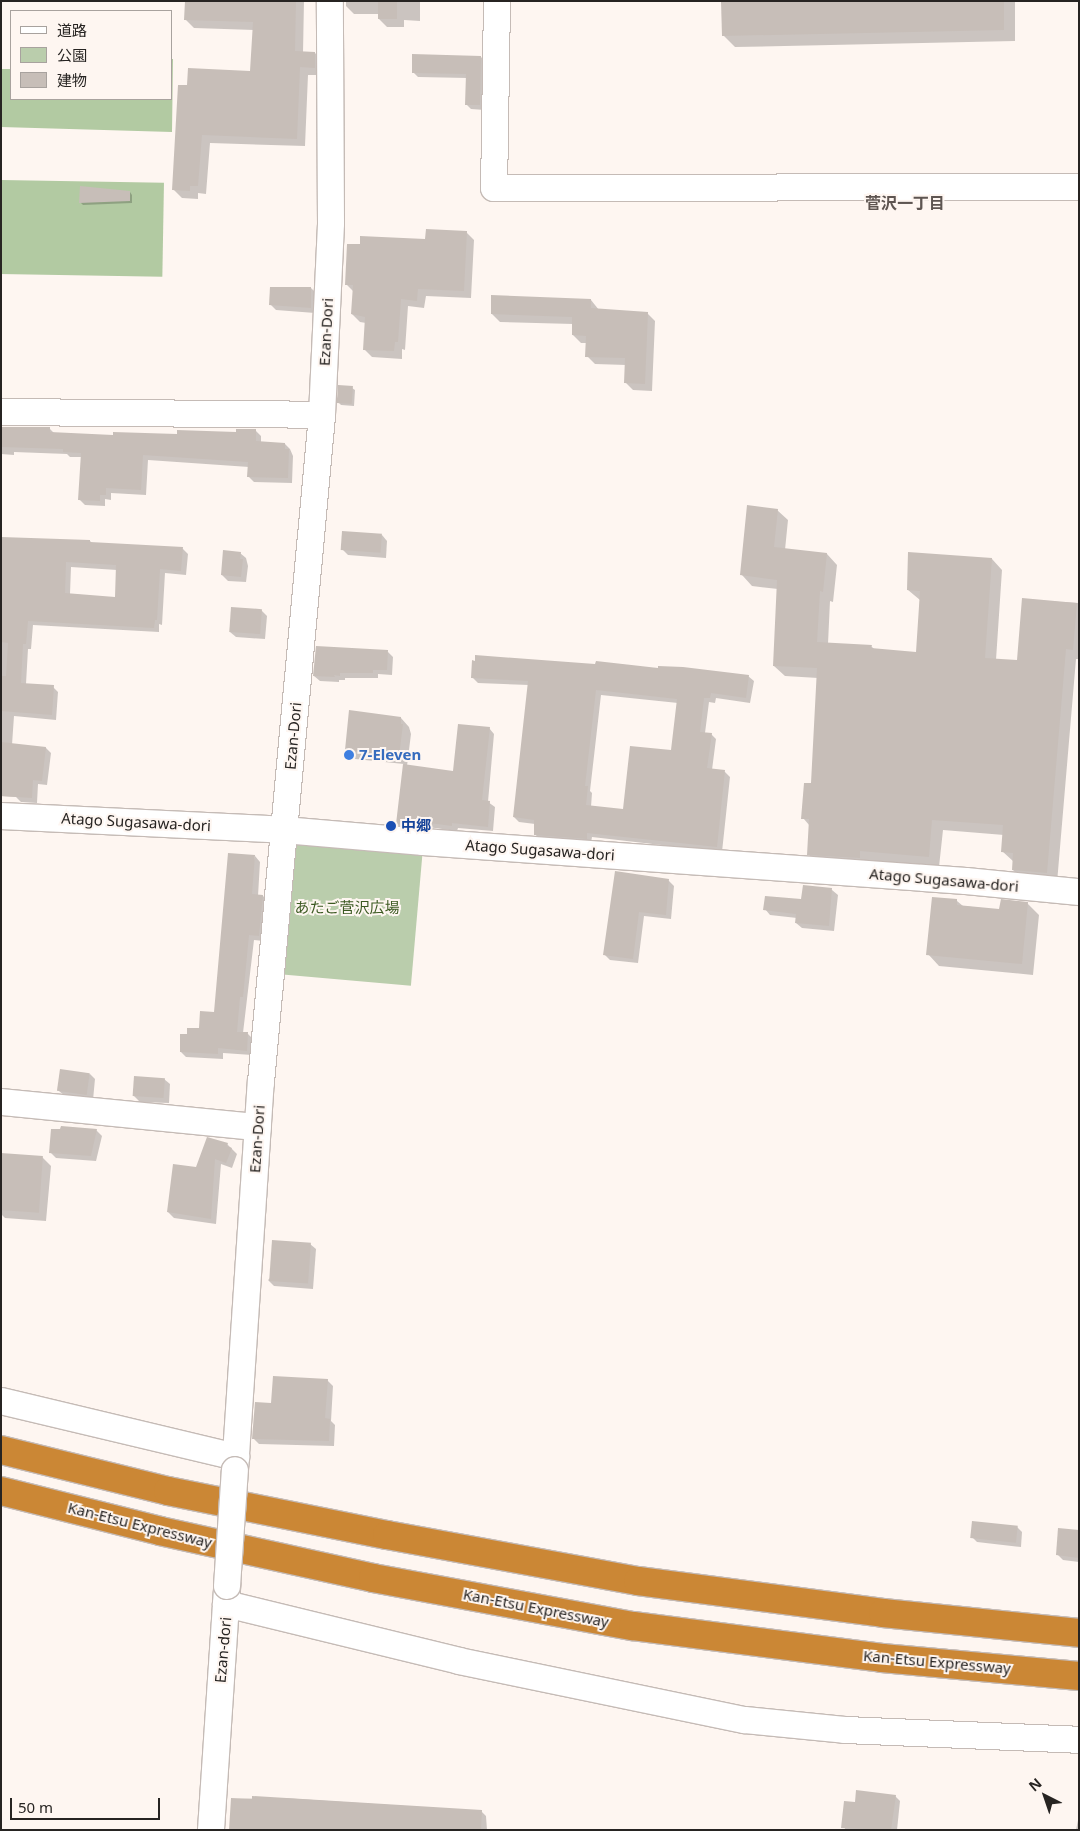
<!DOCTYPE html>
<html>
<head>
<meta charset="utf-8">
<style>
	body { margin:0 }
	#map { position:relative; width:1080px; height:1831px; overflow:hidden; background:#fef6f1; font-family:"Noto Sans","Noto Sans JP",sans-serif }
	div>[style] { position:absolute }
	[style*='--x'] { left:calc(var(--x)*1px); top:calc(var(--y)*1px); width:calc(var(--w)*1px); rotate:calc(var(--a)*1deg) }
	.green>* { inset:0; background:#bacdac; transform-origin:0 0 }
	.forest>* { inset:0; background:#b2caa2; transform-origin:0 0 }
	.shadow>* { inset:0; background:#0003 }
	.building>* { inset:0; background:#c7beb8; transform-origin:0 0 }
	.roads { filter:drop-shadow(1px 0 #c5bbb6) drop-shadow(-1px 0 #c5bbb6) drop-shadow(0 1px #c5bbb6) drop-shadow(0 -1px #c5bbb6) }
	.minor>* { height:26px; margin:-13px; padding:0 13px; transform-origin:13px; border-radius:13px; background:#fff }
	.highway>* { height:28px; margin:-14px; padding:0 14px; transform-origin:14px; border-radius:14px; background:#cb8735 }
	.bridges { filter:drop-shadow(1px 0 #c5bbb6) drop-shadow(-1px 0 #c5bbb6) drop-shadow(0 1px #c5bbb6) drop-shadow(0 -1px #c5bbb6) }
	.minor-bridge>* { height:26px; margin:-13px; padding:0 13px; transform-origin:13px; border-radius:13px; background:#fff }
	.dots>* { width:14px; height:14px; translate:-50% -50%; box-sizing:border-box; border:2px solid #fef6f1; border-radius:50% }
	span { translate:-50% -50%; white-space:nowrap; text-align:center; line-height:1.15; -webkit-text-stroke:4px #fef6f1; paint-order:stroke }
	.street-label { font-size:15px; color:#272422 }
	.shop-label { font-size:15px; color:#366cbe; font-weight:700 }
	.left { translate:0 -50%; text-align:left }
	.transit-label { font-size:15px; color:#164399; font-weight:700 }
	.park-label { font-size:15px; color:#3b5921 }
	.neighbourhood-label { font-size:16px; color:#5e5551; font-weight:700 }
	.frame { position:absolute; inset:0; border:2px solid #272422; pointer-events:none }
	.legend { position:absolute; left:10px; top:10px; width:162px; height:90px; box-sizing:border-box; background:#fef6f1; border:1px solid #a8a29e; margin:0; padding:6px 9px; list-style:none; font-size:15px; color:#272422 }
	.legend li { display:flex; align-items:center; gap:10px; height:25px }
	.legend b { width:25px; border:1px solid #a8a29e }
	.north { position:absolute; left:1020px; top:1771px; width:50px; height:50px; -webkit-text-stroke:4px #fef6f1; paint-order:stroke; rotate:319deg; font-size:14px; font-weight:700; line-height:20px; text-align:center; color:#272422 }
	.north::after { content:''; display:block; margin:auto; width:18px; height:22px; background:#272422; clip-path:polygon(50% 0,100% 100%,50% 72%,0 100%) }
	.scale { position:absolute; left:10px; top:1798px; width:150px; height:22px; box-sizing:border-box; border:2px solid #272422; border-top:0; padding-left:6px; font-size:15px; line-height:18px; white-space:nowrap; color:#272422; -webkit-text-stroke:4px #fef6f1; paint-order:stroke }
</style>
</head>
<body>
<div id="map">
	<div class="green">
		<div style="left:284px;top:830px;width:140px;height:144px;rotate:5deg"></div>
	</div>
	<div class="forest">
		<div style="clip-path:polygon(171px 59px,173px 59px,172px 132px,1px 127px,1px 69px,11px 69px,11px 99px,171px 99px)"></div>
		<div style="left:1px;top:180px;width:163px;height:94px;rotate:1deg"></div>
	</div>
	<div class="shadow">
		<div style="clip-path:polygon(186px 1px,304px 1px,303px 53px,315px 53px,323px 61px,323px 75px,308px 75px,305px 146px,210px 143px,206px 194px,198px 193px,198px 199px,182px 198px,173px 189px,189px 87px,252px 73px,254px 30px,194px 28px,186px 20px)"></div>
		<div style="clip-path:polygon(346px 1px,420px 1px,420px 21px,404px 20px,404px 27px,387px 27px,379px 19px,379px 14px,354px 14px,346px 6px)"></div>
		<div style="clip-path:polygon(850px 1px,1015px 1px,1015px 41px,735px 47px,723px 35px)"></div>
		<div style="clip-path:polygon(481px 57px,486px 62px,485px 110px,471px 109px,466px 104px,467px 78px,418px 77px,413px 72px)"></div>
		<div style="clip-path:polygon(130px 192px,132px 195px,132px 203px,83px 205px,80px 202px)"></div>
		<div style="clip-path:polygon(466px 232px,474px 240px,471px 298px,426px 296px,424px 308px,408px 306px,405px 350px,402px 349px,402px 359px,372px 357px,364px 349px,366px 323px,360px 322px,352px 314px,354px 292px,346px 284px,426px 241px)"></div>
		<div style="clip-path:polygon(311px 288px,316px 293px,315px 313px,276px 310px,271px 305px)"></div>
		<div style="clip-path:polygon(591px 300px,599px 310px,647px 313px,655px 321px,652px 391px,633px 390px,625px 382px,626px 365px,595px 364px,587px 356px,587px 343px,581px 343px,573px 335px,573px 324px,500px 322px,492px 314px)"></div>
		<div style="clip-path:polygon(352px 388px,355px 390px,354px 406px,341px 405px,339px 403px)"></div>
		<div style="clip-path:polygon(1px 427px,50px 429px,55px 434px,114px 436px,237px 433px,256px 431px,261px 436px,261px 443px,285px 444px,290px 449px,293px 456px,292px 483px,254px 482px,249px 477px,249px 467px,148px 460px,146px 495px,111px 493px,111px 500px,105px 499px,105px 506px,85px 505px,79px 499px,82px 457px,70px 457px,67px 454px,14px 452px,14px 455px,1px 454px)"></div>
		<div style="clip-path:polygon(777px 510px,788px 520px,785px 550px,827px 554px,837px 565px,833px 602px,830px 601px,828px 644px,871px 646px,875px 650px,917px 653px,920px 600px,908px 590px,992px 559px,1002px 570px,996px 660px,1018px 661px,1023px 600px,1079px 603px,1079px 659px,1076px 659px,1057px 883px,1023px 880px,1013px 870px,1014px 862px,1002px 851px,1004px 835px,943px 830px,939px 867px,819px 865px,808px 854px,810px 826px,803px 818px,812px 784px,818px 678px,785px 676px,774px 666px,778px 589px,752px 586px,742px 575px)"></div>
		<div style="clip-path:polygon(382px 535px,387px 541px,386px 558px,348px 555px,342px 549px)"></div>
		<div style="clip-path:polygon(evenodd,1px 538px,90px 541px,92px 543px,183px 549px,188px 554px,186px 575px,165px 573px,162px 625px,159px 624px,159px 632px,33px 625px,31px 649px,28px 649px,26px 684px,53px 687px,58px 692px,56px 720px,14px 716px,12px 745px,46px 748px,51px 753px,47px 785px,38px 784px,37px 803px,21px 802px,16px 797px,1px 796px,1px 538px,71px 567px,117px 570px,116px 598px,70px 594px,71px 567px)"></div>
		<div style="clip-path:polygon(240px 553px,246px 558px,248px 566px,246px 582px,228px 581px,222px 575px)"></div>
		<div style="clip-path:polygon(261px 610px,267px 616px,265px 639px,236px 637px,230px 632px)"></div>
		<div style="clip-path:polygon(388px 652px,393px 657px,392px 675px,378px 674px,378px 678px,345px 678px,345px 680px,339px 680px,339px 682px,320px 681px,314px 676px)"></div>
		<div style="clip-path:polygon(evenodd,748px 676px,754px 681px,750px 703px,716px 698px,715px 703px,709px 702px,705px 733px,711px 734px,716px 739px,712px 770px,725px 772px,730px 777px,722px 852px,592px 837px,591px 843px,540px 840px,535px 834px,535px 824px,519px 822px,514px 817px,529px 685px,478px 683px,473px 678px,748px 676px,601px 695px,678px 703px,672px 752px,624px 810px,591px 807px,592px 793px,590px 791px,601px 695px)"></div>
		<div style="clip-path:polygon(401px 718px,409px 727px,411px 734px,407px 766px,454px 772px,489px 728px,494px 734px,488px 802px,495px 807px,493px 831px,458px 828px,457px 831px,420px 826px,419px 831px,403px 829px,397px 824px,404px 764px,355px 759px,346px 750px)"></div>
		<div style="clip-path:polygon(255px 856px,260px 862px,258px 896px,263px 896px,268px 901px,264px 941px,254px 940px,243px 1033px,248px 1034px,253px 1039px,252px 1055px,223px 1053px,223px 1059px,186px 1057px,181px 1052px,188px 1036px,201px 1030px,215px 1013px)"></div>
		<div style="clip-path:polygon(616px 873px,669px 881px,674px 886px,671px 919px,644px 916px,638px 963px,610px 960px,605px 955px)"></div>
		<div style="clip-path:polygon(804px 887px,832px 890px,838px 895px,834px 931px,802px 928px,796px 923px,797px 918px,770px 915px,765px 909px,802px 900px)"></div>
		<div style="clip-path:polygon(957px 901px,963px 906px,1000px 910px,1027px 903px,1039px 915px,1033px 975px,939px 966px,928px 954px)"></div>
		<div style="clip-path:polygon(90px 1074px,95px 1079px,93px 1100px,65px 1096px,59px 1091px)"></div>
		<div style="clip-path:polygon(164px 1079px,170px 1084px,169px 1103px,140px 1102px,134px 1096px)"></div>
		<div style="clip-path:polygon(96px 1130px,102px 1136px,96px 1161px,56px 1158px,50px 1152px)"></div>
		<div style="clip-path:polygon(227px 1144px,237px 1154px,232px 1168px,221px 1164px,216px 1224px,174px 1218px,168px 1212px,197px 1168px)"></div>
		<div style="clip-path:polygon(1px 1154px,42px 1157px,51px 1166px,46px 1221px,5px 1218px,1px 1214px)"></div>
		<div style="clip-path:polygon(310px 1244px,316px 1249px,313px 1289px,274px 1286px,268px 1280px)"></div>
		<div style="clip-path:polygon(327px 1380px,333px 1386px,331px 1421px,335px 1425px,334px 1446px,259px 1444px,253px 1438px,273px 1404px)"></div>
		<div style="clip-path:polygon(1017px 1527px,1022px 1532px,1021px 1547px,977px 1542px,972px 1537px)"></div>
		<div style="clip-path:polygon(1079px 1531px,1079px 1562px,1063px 1560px,1058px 1555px)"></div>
		<div style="clip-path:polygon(895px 1796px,900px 1801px,897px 1830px,846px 1830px,843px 1826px,856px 1803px)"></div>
		<div style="clip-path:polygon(283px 1798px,481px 1811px,486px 1816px,487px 1830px,228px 1830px,231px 1829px,232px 1799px)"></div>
		<div style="clip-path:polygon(1079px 1815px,1079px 1830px,1076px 1830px)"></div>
	</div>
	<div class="building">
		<div style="clip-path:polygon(185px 1px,296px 1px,295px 51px,315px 52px,315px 68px,300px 67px,297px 139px,202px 135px,198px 186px,190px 186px,190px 191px,172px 190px,178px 85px,187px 85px,188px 68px,250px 71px,253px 22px,184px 20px)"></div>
		<div style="left:378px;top:1px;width:19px;height:18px"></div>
		<div style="clip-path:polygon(721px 1px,1004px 1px,1004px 30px,722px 36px)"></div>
		<div style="clip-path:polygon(412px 54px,481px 56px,480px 105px,465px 105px,466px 74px,412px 73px)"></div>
		<div style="clip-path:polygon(80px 186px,130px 191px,130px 201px,79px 203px)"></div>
		<div style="clip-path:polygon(426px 229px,467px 231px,464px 291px,418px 289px,417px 301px,401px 299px,398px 342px,395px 342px,394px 351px,363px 350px,365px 317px,351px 314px,353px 285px,345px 285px,347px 244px,360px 244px,360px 236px,425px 239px)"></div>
		<div style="clip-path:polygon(270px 287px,311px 287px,311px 308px,269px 305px)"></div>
		<div style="clip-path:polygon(491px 295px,591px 299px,591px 308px,648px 312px,645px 384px,624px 383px,625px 358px,585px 357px,586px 336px,572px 335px,572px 317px,491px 314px)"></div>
		<div style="left:338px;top:385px;width:15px;height:18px;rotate:4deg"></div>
		<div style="clip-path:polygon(1px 427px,50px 427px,50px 432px,113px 435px,113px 432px,177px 434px,177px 430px,236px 432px,236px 429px,256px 429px,256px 441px,285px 443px,285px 449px,289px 449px,288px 478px,247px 477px,248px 462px,143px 455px,141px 490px,106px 488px,106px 495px,100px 495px,100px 501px,78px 500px,81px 453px,63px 452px,63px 449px,1px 447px)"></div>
		<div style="clip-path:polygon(747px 505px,778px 509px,774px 547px,827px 553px,823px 592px,820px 591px,817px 642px,872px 645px,871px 648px,916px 652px,920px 591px,907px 590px,908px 552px,992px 558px,985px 658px,1017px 660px,1022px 598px,1077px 603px,1073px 650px,1066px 649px,1047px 873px,1012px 870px,1013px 853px,1001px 852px,1003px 825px,932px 820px,929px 857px,860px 851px,860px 858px,807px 855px,809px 819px,801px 819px,804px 783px,811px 783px,817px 668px,773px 666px,777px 580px,740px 575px)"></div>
		<div style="left:342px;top:531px;width:40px;height:19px;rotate:4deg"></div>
		<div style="clip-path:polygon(evenodd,1px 537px,90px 540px,90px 542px,183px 547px,181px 571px,160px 569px,157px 620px,155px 620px,154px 628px,28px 621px,26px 644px,23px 644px,21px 683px,54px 685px,52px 715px,1px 711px,1px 676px,6px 676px,8px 643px,1px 642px,1px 537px,66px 562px,116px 565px,115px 597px,65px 593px,66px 562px)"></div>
		<div style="clip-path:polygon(223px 550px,241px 552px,240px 559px,243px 559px,241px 577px,221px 575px)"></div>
		<div style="left:231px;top:607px;width:31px;height:25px;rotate:4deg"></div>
		<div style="clip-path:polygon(316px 646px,388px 650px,387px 670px,373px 670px,373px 673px,340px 673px,340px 676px,334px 675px,335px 677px,313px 676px)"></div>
		<div style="clip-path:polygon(evenodd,475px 655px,595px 664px,596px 661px,658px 668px,658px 666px,683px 667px,749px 675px,746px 698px,711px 693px,710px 698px,704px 698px,700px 732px,712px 733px,707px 768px,725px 770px,717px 847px,587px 833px,587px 839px,534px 835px,534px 820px,513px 817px,528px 681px,471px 678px,472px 660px,475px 661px,475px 655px,596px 690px,677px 699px,671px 750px,630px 746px,623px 809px,586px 805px,588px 786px,585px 786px,596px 690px)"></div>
		<div style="clip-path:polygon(349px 710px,401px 717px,401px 724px,403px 724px,399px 757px,345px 750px)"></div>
		<div style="clip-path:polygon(458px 724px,490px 727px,482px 800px,490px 801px,488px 827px,452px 823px,452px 826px,414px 821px,414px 826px,396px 824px,403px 764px,453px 771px)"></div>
		<div style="clip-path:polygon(1px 742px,46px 747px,42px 781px,33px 780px,32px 798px,1px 796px)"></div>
		<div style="clip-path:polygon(228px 853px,255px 855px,252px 894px,263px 895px,259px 936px,249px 935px,243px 997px,240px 997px,237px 1032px,248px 1032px,247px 1051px,218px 1048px,218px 1054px,180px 1052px,180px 1034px,187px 1034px,187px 1028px,199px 1028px,200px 1011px,214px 1012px)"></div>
		<div style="clip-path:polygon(615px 871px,669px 879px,666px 915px,639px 912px,633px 959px,603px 955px)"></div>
		<div style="clip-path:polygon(803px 885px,832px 888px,829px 926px,795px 923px,796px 914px,763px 910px,765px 896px,801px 899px)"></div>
		<div style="clip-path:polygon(932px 897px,957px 899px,957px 905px,999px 909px,1001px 899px,1028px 902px,1022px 964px,926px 955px)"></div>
		<div style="left:60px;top:1069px;width:30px;height:22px;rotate:8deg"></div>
		<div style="left:134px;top:1076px;width:31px;height:20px;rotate:4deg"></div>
		<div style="clip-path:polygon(61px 1126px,97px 1129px,91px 1156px,49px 1153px,51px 1129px,60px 1129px)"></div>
		<div style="clip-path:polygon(207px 1137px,228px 1143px,227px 1146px,232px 1148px,226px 1163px,215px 1159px,211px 1219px,167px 1212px,173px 1164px,196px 1167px)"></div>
		<div style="left:1px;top:1153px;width:42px;height:57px;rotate:4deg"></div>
		<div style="left:272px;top:1240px;width:39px;height:41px;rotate:4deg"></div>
		<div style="clip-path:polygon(273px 1376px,328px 1379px,325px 1418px,330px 1419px,329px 1441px,252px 1439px,255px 1402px,271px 1403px)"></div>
		<div style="left:972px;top:1521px;width:46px;height:17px;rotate:6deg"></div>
		<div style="clip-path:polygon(1058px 1528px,1079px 1530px,1079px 1558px,1056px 1555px)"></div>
		<div style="clip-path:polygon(856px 1790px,896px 1795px,891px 1830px,841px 1828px,844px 1801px,855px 1802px)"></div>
		<div style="clip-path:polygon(252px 1796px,482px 1810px,481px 1830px,229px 1830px,231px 1798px,252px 1799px)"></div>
	</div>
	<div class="roads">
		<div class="minor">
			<div style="--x:497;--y:1;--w:187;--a:90.9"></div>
			<div style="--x:494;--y:188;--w:585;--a:-0.1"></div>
			<div style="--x:1;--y:412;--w:321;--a:0.5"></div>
			<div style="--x:1;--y:816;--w:283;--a:2.8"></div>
			<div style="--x:284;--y:830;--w:140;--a:4.9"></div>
			<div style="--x:423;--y:842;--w:544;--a:4.11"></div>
			<div style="--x:966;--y:881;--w:114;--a:5.6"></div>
			<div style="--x:1;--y:1102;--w:258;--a:5.6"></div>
			<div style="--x:1;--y:1401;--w:242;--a:13.4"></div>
			<div style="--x:235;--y:1470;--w:389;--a:-86.2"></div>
			<div style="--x:261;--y:1082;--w:670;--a:-84.77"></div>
			<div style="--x:322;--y:415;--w:192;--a:-87.3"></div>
			<div style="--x:331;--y:223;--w:222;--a:-90.3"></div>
			<div style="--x:226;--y:1604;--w:240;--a:13.7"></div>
			<div style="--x:459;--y:1661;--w:292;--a:11.7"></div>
			<div style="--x:745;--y:1720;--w:100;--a:5.7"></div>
			<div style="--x:845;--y:1730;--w:234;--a:2.4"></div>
			<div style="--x:211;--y:1830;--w:245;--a:-86.2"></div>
		</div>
		<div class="highway">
			<div style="--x:1;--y:1450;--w:172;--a:13.8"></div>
			<div style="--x:168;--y:1491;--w:223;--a:11.4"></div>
			<div style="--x:387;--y:1535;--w:255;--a:10.4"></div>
			<div style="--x:638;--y:1581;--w:247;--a:7.4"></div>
			<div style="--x:883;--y:1613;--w:197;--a:5.8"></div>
			<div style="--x:1;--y:1491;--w:164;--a:14.1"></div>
			<div style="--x:160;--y:1531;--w:218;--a:12.4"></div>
			<div style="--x:373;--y:1578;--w:264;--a:10.5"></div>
			<div style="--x:633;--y:1626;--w:251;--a:7.3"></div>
			<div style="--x:882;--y:1658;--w:198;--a:5.2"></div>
		</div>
	</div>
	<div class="bridges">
		<div class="minor-bridge">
			<div style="--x:227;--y:1586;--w:116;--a:-86.1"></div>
		</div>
	</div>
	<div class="dots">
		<div style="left:349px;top:755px;background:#3f7fe0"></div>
		<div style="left:391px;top:826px;background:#1a4fb4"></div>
	</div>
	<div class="street-label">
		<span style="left:326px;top:332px;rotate:-87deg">Ezan-Dori</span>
		<span style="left:293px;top:736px;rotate:-85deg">Ezan-Dori</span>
		<span style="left:136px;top:822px;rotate:3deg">Atago Sugasawa-dori</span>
		<span style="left:540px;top:850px;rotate:4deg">Atago Sugasawa-dori</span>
		<span style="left:944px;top:880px;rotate:5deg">Atago Sugasawa-dori</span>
		<span style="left:257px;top:1139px;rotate:-86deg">Ezan-Dori</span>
		<span style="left:140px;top:1525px;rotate:14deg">Kan-Etsu Expressway</span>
		<span style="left:536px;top:1608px;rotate:11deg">Kan-Etsu Expressway</span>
		<span style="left:223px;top:1650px;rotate:-85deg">Ezan-dori</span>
		<span style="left:937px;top:1662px;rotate:5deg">Kan-Etsu Expressway</span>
	</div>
	<div class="shop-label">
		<span class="left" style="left:359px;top:755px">7-Eleven</span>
	</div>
	<div class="transit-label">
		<span class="left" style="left:401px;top:826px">中郷</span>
	</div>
	<div class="park-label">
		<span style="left:347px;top:908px">あたご菅沢広場</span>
	</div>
	<div class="neighbourhood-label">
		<span style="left:905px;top:203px">菅沢一丁目</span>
	</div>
	<div class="frame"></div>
	<ul class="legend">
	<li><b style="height:6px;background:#fff"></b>道路</li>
	<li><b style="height:14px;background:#bacdac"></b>公園</li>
	<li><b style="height:14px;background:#c7beb8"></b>建物</li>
	</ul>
	<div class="north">N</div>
	<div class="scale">50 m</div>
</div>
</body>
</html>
